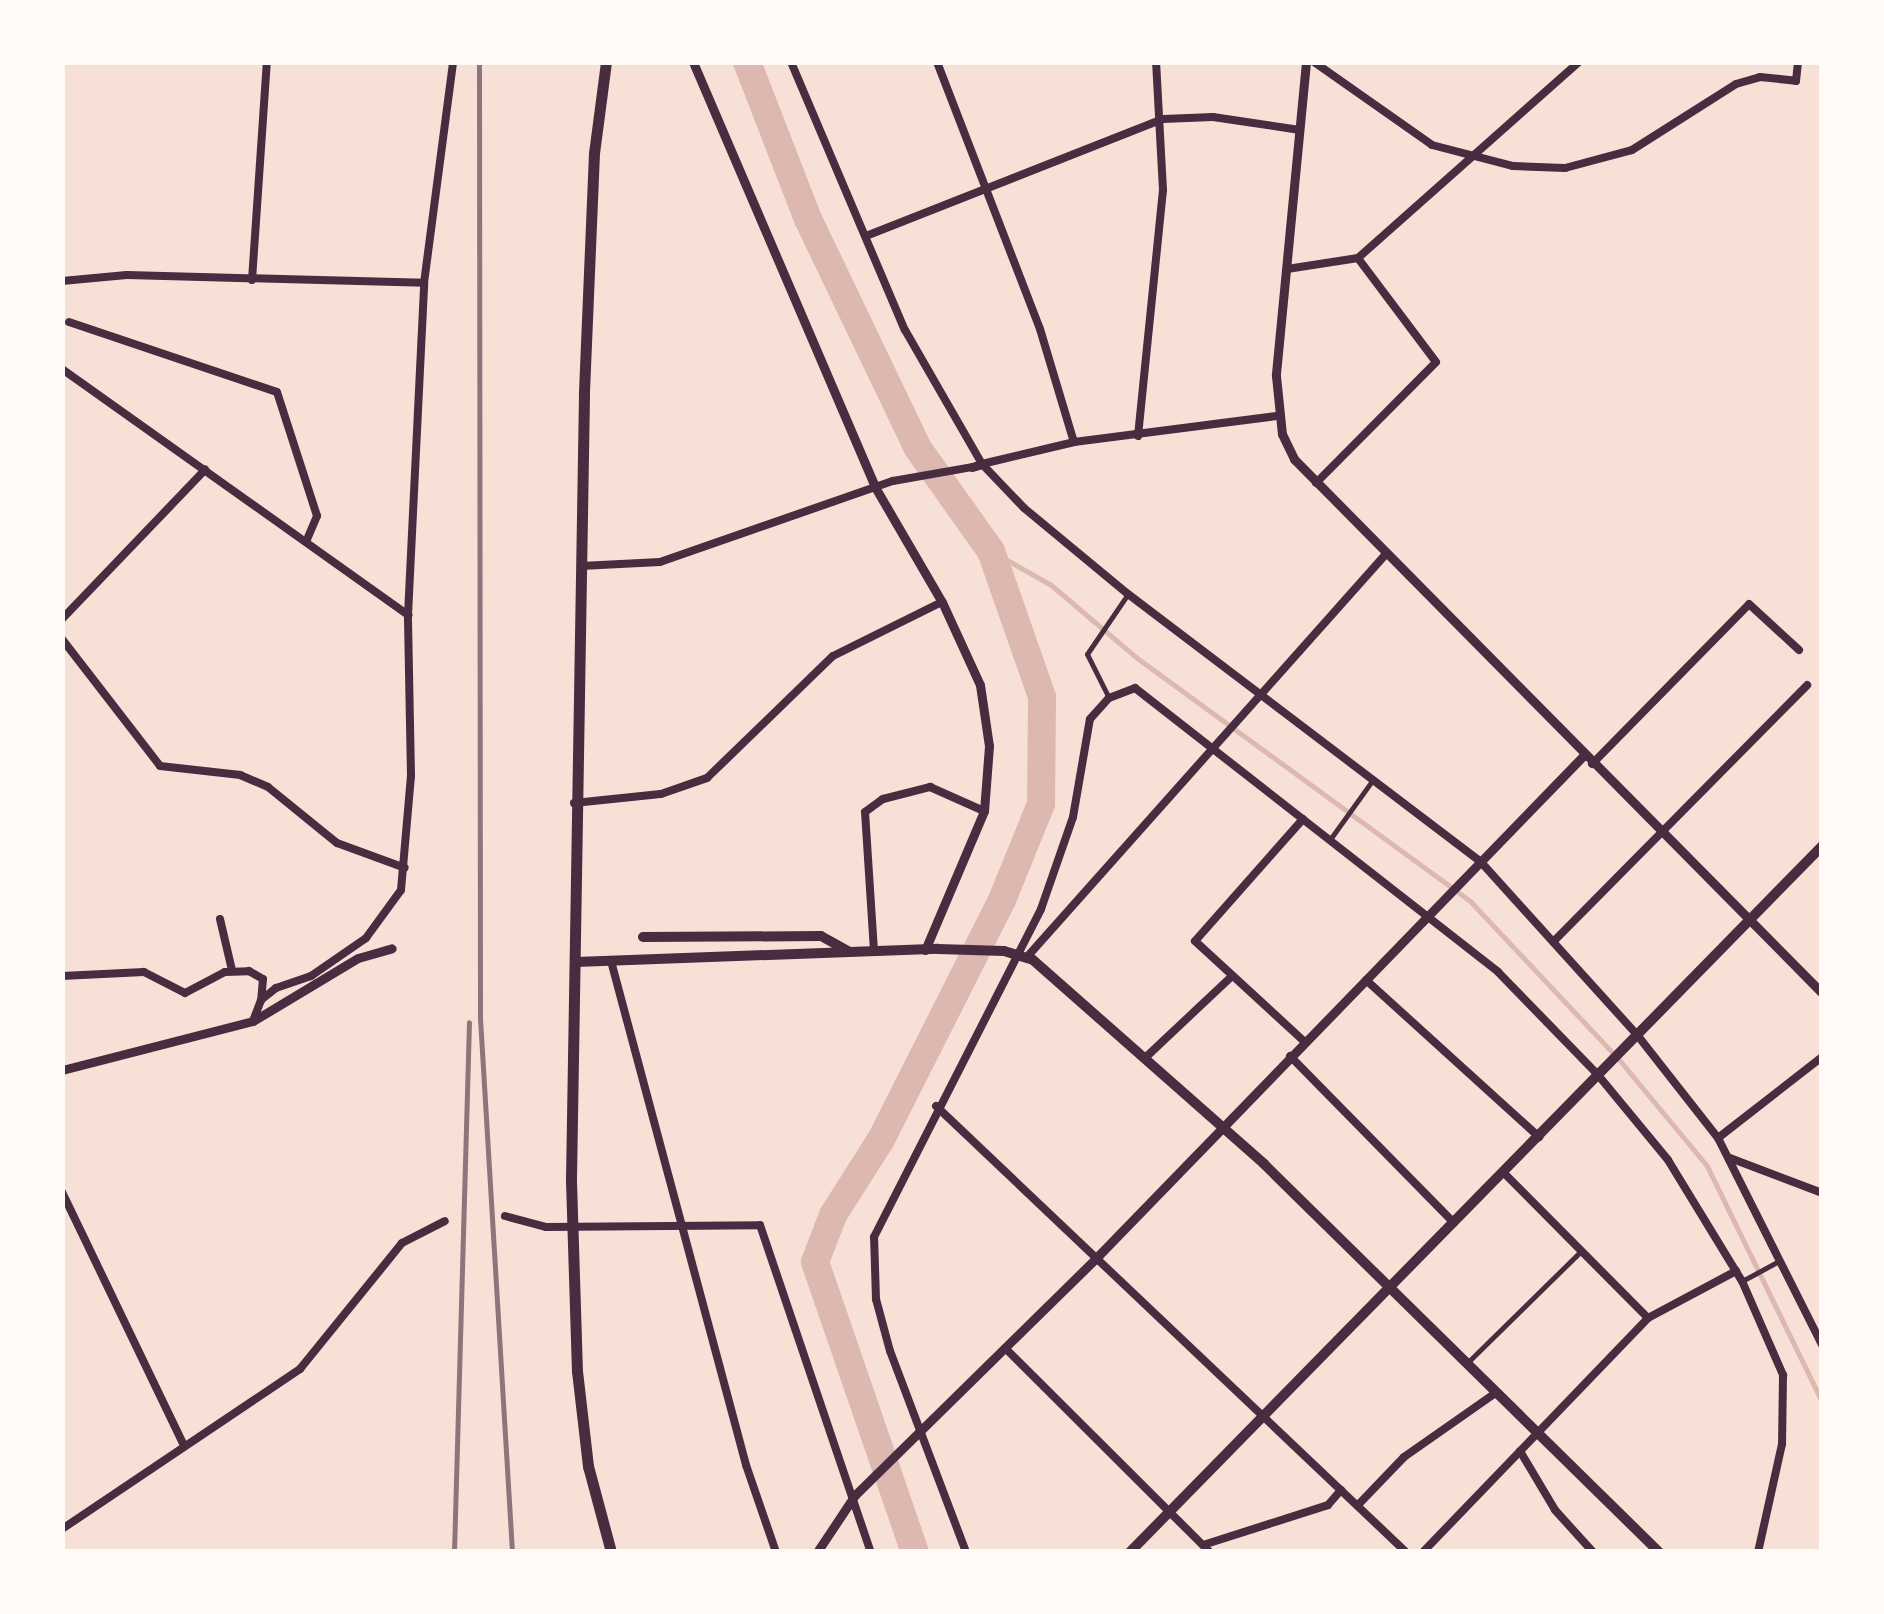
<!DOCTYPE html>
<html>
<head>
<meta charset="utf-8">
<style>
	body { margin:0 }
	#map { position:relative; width:1884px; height:1614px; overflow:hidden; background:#f7e1d7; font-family:Overpass,sans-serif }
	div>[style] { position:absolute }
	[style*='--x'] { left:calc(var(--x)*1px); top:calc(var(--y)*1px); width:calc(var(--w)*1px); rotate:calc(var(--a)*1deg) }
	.stream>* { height:5px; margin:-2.5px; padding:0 2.5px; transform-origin:2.5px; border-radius:2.5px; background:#dcb8b0 }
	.river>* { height:28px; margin:-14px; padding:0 14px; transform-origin:14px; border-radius:14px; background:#dcb8b0 }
	.pedestrian>* { height:5px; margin:-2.5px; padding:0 2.5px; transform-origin:2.5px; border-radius:2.5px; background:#4a2c40 }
	.minor>* { height:8px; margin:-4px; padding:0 4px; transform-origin:4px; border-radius:4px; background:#4a2c40 }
	.tertiary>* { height:9px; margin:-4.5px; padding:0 4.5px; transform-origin:4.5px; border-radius:4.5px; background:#4a2c40 }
	.secondary>* { height:10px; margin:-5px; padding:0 5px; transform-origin:5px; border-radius:5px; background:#4a2c40 }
	.primary>* { height:11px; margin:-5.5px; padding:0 5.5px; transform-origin:5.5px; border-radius:5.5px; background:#4a2c40 }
	.rail>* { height:5px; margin:-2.5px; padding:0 2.5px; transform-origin:2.5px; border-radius:2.5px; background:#8f747c }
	span { translate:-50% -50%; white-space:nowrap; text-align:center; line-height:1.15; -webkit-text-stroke:9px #fffaf5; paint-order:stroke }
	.frame { position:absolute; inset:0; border:65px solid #fffaf5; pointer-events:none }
</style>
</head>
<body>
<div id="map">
	<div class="stream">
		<div style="--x:991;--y:551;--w:69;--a:29.5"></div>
		<div style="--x:1051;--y:585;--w:113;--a:40.3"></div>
		<div style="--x:1137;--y:658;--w:414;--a:36.1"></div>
		<div style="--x:1471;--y:902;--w:219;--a:46.8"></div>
		<div style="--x:1621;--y:1062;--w:135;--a:50.4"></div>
		<div style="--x:1707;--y:1166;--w:263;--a:64"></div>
	</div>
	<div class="river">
		<div style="--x:747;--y:62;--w:168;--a:68.8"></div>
		<div style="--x:808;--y:219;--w:253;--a:64.4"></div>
		<div style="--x:917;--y:447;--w:128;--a:54.6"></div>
		<div style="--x:991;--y:551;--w:155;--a:70.7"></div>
		<div style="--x:1042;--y:697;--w:107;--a:90.5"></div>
		<div style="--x:1041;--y:804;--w:104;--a:112.1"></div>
		<div style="--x:1002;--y:900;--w:270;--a:116.8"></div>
		<div style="--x:880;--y:1141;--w:88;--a:122.4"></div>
		<div style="--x:833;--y:1215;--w:50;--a:111"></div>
		<div style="--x:815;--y:1262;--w:307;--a:71"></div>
	</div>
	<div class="pedestrian">
		<div style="--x:1109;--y:698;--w:49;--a:-116.6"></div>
		<div style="--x:1087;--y:654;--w:73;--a:-55.7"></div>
		<div style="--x:1331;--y:838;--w:70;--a:-54.3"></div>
		<div style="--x:1742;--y:1281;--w:42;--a:-28.4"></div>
		<div style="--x:1467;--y:1363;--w:160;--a:-44.5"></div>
	</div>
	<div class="minor">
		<div style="--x:791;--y:62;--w:291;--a:67"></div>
		<div style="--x:905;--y:330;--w:155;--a:60.1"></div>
		<div style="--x:982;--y:464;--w:61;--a:46.3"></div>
		<div style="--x:1024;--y:508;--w:135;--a:39.6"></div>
		<div style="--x:1128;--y:594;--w:442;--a:37.2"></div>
		<div style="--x:1480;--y:861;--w:236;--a:47.9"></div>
		<div style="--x:1638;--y:1036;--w:130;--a:51.9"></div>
		<div style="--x:1718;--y:1138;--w:232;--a:63.3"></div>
		<div style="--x:937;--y:62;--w:286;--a:68.9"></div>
		<div style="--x:1040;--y:329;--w:118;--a:73.3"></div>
		<div style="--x:1314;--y:62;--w:144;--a:35.1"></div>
		<div style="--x:1432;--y:145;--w:84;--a:14.5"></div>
		<div style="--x:1513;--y:166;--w:52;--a:2.2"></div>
		<div style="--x:1565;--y:168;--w:69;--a:-15"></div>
		<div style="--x:1632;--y:150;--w:123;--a:-32.4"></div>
		<div style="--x:1736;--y:84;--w:25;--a:-16"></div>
		<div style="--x:1760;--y:77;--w:36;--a:6"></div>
		<div style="--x:1796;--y:81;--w:19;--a:-84"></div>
		<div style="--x:866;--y:236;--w:319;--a:-21.5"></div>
		<div style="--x:1163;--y:119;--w:50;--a:-2.3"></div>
		<div style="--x:1213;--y:117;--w:88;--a:8.5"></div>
		<div style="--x:1287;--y:269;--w:72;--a:-8.8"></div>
		<div style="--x:252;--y:280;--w:219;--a:-86.1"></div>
		<div style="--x:62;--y:281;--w:65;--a:-5.3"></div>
		<div style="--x:127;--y:275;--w:297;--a:1.5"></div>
		<div style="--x:69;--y:322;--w:219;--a:18.6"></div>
		<div style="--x:277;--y:392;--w:130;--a:72.1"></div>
		<div style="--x:317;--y:516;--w:28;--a:113"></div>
		<div style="--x:62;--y:369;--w:425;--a:35.4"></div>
		<div style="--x:1138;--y:436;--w:247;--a:-84.2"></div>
		<div style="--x:1163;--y:190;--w:128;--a:-93.1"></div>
		<div style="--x:982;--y:464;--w:95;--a:-13.4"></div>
		<div style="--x:1074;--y:442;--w:206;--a:-7.3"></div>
		<div style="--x:1316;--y:483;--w:170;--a:-45.2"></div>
		<div style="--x:1436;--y:362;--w:130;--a:-126.9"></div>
		<div style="--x:1358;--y:258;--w:295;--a:-41.6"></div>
		<div style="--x:581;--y:566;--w:79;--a:-2.9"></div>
		<div style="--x:660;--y:562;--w:247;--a:-19.2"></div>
		<div style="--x:893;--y:481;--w:80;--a:-10"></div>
		<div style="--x:62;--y:619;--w:207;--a:-46.2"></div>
		<div style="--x:62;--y:639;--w:160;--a:52.3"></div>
		<div style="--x:160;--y:766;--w:81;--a:6.4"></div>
		<div style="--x:240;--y:775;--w:30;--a:23"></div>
		<div style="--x:268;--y:787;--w:89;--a:39.1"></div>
		<div style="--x:337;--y:843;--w:72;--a:20.2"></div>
		<div style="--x:1592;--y:764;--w:224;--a:-45.5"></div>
		<div style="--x:1749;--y:604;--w:68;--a:42.6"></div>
		<div style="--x:574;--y:803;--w:87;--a:-5.9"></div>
		<div style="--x:661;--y:794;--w:49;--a:-19.2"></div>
		<div style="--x:707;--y:778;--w:175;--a:-44.1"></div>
		<div style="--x:833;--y:656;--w:122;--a:-26.4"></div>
		<div style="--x:1303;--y:819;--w:163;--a:131.5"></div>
		<div style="--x:1195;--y:941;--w:149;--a:42.6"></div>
		<div style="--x:220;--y:919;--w:52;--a:76.8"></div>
		<div style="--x:1554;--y:941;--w:360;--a:-45.3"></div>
		<div style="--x:874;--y:951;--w:139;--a:-93.7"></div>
		<div style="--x:865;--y:812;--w:22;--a:-36"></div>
		<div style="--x:883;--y:799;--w:49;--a:-14.3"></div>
		<div style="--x:930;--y:787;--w:59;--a:24"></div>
		<div style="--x:1027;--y:957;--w:538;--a:-48.31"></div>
		<div style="--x:611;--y:961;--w:522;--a:75"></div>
		<div style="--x:746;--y:1465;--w:92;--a:71"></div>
		<div style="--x:62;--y:976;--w:82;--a:-2.8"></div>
		<div style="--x:144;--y:972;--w:46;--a:27.1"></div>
		<div style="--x:185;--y:993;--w:45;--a:-27.7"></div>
		<div style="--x:225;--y:972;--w:24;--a:-2"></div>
		<div style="--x:249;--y:971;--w:16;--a:30"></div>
		<div style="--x:263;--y:979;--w:21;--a:95"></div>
		<div style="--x:1366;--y:980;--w:234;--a:42.2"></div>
		<div style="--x:253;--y:1021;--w:22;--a:-69"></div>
		<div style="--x:261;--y:1000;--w:19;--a:-39"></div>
		<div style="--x:276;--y:988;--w:37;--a:-19"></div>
		<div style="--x:311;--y:976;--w:67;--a:-34.6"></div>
		<div style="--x:366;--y:938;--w:59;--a:-53.9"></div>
		<div style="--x:401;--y:890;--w:114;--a:-85"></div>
		<div style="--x:411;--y:776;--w:161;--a:-91.1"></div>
		<div style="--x:408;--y:615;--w:332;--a:-87.2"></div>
		<div style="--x:424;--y:283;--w:223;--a:-82.5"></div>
		<div style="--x:1290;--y:1056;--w:234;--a:45.5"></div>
		<div style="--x:1145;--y:1058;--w:118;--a:-43.3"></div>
		<div style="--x:936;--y:1106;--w:648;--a:43.5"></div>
		<div style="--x:1718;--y:1138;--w:132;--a:-37.9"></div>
		<div style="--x:1730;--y:1158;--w:98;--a:20.8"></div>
		<div style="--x:1504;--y:1173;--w:204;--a:45.2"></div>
		<div style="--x:62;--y:1192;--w:281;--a:64.3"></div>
		<div style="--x:505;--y:1216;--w:42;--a:15"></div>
		<div style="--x:546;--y:1227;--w:214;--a:-0.5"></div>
		<div style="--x:760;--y:1225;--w:345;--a:71.3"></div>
		<div style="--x:1005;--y:1348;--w:289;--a:44.9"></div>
		<div style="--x:1520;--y:1451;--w:69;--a:59.3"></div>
		<div style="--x:1555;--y:1510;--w:57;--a:47.9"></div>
		<div style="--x:1358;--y:1505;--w:66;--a:-46.2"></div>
		<div style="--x:1404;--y:1457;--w:113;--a:-35"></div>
		<div style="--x:62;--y:1529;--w:287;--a:-33.9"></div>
		<div style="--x:300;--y:1369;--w:162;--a:-51"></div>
		<div style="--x:402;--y:1243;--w:48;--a:-27.1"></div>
		<div style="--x:1203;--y:1545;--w:131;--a:-17.7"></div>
		<div style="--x:1328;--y:1505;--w:20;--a:-49"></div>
		<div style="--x:966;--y:1552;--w:215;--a:-110.7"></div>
		<div style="--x:890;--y:1351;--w:54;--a:-105.1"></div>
		<div style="--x:876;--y:1299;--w:62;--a:-91.8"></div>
		<div style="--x:874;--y:1237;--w:368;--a:-63"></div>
		<div style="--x:1041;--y:909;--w:97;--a:-70.8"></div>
		<div style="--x:1073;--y:817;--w:99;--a:-80.2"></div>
		<div style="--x:1090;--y:719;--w:28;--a:-48"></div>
		<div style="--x:1109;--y:698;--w:28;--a:-21"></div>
		<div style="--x:1135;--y:688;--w:461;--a:38"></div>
		<div style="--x:1498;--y:972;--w:144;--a:45.8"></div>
		<div style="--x:1598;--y:1075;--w:110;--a:50.5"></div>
		<div style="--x:1668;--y:1160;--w:142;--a:58.6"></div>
		<div style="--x:1742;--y:1281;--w:103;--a:66.4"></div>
		<div style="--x:1783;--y:1375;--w:69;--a:90.8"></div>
		<div style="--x:1782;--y:1444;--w:111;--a:102.5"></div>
		<div style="--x:1423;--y:1552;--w:325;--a:-46.1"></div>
		<div style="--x:1648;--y:1318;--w:100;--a:-28.1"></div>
	</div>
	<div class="tertiary">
		<div style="--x:693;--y:62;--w:462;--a:66.8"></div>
		<div style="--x:875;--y:487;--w:133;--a:59.8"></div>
		<div style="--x:942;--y:602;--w:91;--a:65.4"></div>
		<div style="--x:980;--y:685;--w:62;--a:81.6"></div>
		<div style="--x:989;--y:746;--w:65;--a:94.4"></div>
		<div style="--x:984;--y:811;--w:151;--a:113"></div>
		<div style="--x:1306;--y:62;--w:315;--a:95.5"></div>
		<div style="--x:1276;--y:376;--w:58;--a:84.1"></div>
		<div style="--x:1282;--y:434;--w:28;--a:64"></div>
		<div style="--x:1294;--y:459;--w:751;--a:45.32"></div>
		<div style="--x:972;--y:467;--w:10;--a:-17"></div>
		<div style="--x:62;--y:1070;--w:197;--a:-14.4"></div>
		<div style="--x:253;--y:1021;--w:122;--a:-31"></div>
		<div style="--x:358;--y:958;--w:35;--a:-16"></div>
		<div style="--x:817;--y:1552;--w:69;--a:-56.3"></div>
		<div style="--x:855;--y:1495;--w:342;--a:-44.5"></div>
		<div style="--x:1099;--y:1255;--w:695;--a:-45.87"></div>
	</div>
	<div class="secondary">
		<div style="--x:643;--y:937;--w:178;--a:-0.3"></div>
		<div style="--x:821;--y:936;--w:33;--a:29"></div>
		<div style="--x:576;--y:962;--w:362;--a:-2.1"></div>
		<div style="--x:938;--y:949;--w:66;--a:1.7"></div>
		<div style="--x:1004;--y:951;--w:30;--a:17"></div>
		<div style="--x:1033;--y:960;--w:308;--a:41.4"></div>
		<div style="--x:1264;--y:1164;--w:554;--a:44.49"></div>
		<div style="--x:1130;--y:1552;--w:989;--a:-45.57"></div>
	</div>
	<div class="primary">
		<div style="--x:606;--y:62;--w:92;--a:97.5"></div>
		<div style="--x:594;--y:153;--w:242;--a:92.4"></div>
		<div style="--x:584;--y:395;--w:786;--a:90.95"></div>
		<div style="--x:571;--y:1181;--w:190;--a:88.2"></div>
		<div style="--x:577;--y:1371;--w:96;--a:83.4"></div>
		<div style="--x:588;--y:1466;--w:89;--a:75"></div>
	</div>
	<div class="rail">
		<div style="--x:479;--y:62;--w:956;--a:89.94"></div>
		<div style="--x:480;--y:1018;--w:535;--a:86.57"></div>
		<div style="--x:454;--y:1552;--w:530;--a:-88.38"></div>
	</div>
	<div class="frame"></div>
</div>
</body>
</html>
